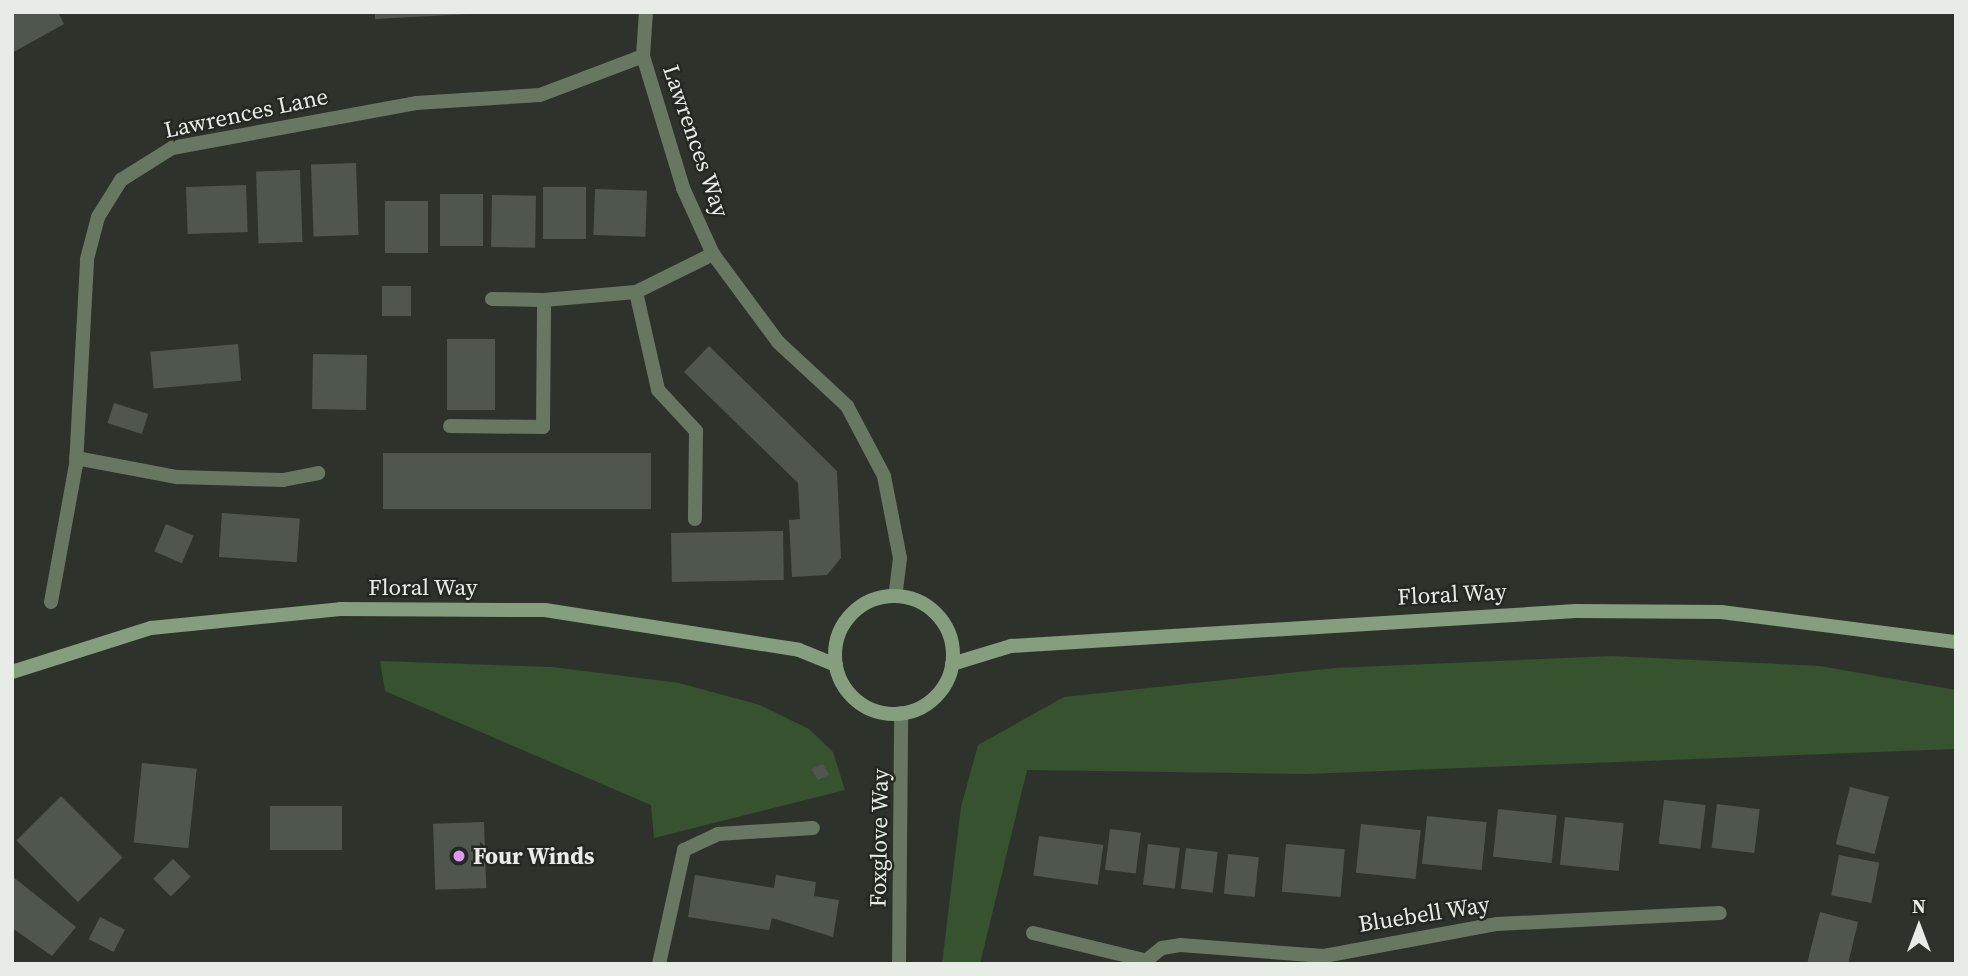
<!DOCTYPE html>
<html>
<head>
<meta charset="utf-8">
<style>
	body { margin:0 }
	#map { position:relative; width:1968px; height:976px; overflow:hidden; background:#2d332b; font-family:"Source Serif 4",serif }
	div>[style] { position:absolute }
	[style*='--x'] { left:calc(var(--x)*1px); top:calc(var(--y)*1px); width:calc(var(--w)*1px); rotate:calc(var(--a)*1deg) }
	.green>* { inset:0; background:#37522f }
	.building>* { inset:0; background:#4e564d; transform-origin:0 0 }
	.lane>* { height:14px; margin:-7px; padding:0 7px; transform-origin:7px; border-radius:7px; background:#677762 }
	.street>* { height:14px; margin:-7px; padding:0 7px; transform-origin:7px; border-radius:7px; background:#677762 }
	.secondary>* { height:14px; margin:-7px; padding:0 7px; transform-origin:7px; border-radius:7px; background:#849e7e }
	.secondary>.ring { margin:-7px; padding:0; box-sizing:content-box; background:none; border:14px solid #849e7e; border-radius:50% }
	.dots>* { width:19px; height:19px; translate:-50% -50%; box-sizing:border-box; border:4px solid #232921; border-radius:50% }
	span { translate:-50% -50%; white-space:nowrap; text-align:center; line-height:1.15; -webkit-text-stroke:5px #232921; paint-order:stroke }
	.street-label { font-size:23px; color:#e8ece7 }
	.poi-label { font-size:23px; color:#e8ece7; font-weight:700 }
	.left { translate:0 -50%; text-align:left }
	.frame { position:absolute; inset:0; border:14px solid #e8ece7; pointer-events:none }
	.north { position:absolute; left:1884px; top:892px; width:70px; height:70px; -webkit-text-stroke:5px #232921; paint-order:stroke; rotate:0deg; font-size:19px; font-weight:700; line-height:28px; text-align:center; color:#e8ece7 }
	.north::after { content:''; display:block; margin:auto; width:24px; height:32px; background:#e8ece7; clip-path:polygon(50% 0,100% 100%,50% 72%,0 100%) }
</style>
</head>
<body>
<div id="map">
	<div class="green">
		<div style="clip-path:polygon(1611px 656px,1820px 666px,1956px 690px,1956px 749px,1306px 774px,1027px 770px,980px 964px,942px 964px,961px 807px,978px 745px,1064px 697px,1335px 668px)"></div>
		<div style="clip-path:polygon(380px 661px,552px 667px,679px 683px,760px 705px,809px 729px,833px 752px,845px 790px,654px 838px,651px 805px,385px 691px)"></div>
	</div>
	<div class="building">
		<div style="clip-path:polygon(58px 12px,64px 24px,12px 53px,12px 14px)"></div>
		<div style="clip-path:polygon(375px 12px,469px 12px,469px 14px,375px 19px)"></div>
		<div style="left:356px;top:163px;width:72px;height:45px;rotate:88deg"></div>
		<div style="left:300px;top:170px;width:72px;height:44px;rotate:88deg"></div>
		<div style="left:246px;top:185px;width:47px;height:60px;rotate:88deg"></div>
		<div style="left:543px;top:187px;width:43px;height:52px"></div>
		<div style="left:595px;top:189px;width:52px;height:46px;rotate:2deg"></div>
		<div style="left:440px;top:194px;width:43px;height:52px"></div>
		<div style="left:492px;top:195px;width:44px;height:52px;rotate:1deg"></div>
		<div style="left:385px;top:201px;width:43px;height:52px"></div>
		<div style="left:382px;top:286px;width:29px;height:30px"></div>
		<div style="left:447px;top:339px;width:48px;height:71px"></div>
		<div style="left:238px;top:344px;width:37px;height:88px;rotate:85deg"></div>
		<div style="clip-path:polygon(709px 346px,837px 471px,841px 558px,827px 575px,792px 577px,789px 520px,800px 519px,798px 483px,684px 372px)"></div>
		<div style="left:313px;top:354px;width:54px;height:55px;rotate:1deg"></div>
		<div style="left:114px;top:403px;width:36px;height:21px;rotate:18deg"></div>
		<div style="left:383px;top:453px;width:268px;height:56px"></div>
		<div style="left:222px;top:513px;width:78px;height:44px;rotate:4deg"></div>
		<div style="left:166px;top:524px;width:30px;height:30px;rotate:23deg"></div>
		<div style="left:783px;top:531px;width:49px;height:112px;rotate:89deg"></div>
		<div style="left:142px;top:763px;width:55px;height:80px;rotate:6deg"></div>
		<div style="clip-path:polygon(823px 764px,829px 775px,818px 780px,811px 769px)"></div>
		<div style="left:1850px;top:787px;width:40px;height:59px;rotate:14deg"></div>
		<div style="left:61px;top:796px;width:87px;height:63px;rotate:45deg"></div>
		<div style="left:1664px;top:800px;width:42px;height:44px;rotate:7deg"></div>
		<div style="left:1717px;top:804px;width:43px;height:44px;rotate:7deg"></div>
		<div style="left:270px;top:806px;width:72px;height:44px"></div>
		<div style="left:1498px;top:809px;width:59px;height:48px;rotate:6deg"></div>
		<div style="left:1427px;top:816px;width:60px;height:48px;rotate:6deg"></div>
		<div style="left:1565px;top:817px;width:59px;height:48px;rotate:6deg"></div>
		<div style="left:484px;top:822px;width:66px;height:51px;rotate:88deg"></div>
		<div style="left:1361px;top:824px;width:60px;height:49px;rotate:6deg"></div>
		<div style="left:1110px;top:829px;width:31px;height:41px;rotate:7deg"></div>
		<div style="left:1039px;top:836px;width:65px;height:40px;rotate:8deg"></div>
		<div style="left:1148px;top:844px;width:32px;height:41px;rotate:7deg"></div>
		<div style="left:1286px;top:844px;width:59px;height:48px;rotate:5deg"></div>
		<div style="left:1186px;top:848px;width:32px;height:41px;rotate:7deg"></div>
		<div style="left:1228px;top:854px;width:31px;height:40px;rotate:6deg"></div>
		<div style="left:1839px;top:855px;width:41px;height:41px;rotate:11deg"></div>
		<div style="left:173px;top:859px;width:25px;height:28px;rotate:45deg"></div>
		<div style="clip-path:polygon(695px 875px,774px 888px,776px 875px,816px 882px,814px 896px,839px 900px,833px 937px,772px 918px,769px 930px,688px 917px)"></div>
		<div style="clip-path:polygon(12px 876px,76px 927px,52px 956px,12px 928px)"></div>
		<div style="clip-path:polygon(1820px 912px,1858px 922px,1848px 964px,1807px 964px)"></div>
		<div style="left:100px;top:917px;width:28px;height:25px;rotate:27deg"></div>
	</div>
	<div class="lane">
		<div style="--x:450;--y:426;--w:93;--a:0.6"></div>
		<div style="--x:76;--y:458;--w:103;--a:10.7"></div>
		<div style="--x:177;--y:477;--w:106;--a:1.6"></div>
		<div style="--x:283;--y:480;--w:36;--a:-11"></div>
		<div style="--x:1033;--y:933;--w:114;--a:13.7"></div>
	</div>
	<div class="street">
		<div style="--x:646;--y:12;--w:44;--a:93.9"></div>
		<div style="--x:643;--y:56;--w:138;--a:73.1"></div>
		<div style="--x:683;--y:188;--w:72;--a:65.6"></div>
		<div style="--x:713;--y:254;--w:109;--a:53.5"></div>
		<div style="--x:778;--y:342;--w:94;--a:42.8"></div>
		<div style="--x:847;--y:406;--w:79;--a:62.1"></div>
		<div style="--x:884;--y:476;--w:84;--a:79"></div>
		<div style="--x:900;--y:558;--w:38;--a:97"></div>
		<div style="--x:636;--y:292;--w:100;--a:77.3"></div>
		<div style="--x:658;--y:390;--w:56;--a:47.2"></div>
		<div style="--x:696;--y:431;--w:88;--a:90.7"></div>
		<div style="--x:492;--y:299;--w:52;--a:1.1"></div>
		<div style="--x:543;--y:427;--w:127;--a:-89.5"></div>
		<div style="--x:544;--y:300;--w:92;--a:-5"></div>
		<div style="--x:636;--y:292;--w:86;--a:-26.3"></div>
		<div style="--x:51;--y:602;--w:139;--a:-79.7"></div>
		<div style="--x:76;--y:465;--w:206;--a:-86.9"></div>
		<div style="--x:87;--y:259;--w:43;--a:-75.3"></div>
		<div style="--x:98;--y:217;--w:44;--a:-58.1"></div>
		<div style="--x:121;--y:180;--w:60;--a:-32.1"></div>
		<div style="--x:172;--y:148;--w:248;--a:-10.4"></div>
		<div style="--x:416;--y:103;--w:124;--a:-3.7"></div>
		<div style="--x:540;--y:95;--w:110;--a:-20.7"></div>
		<div style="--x:659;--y:964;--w:117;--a:-77.6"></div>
		<div style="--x:684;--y:850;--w:38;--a:-25"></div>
		<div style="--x:718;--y:834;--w:95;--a:-3.6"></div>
		<div style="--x:899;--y:964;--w:251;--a:-89.5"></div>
		<div style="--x:1142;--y:964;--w:26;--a:-39"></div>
		<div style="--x:1162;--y:948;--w:18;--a:-9"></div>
		<div style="--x:1180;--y:945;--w:144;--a:4.4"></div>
		<div style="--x:1324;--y:956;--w:176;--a:-10.5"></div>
		<div style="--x:1497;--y:924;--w:223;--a:-2.8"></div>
	</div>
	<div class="secondary">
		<div class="ring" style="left:835px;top:596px;width:104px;height:104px"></div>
		<div style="--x:952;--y:664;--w:62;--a:-17"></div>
		<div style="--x:1011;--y:646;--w:566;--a:-3.54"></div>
		<div style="--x:1576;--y:611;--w:145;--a:0.4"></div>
		<div style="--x:1721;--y:612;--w:237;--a:7.3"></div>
		<div style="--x:12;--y:672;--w:146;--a:-17.6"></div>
		<div style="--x:151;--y:628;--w:190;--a:-5.7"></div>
		<div style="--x:340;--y:609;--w:205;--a:0.3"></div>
		<div style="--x:545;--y:610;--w:257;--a:8.9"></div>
		<div style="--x:799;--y:650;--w:40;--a:22"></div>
	</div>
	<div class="dots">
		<div style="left:459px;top:856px;background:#df98f2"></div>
	</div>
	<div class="street-label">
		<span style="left:246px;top:113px;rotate:-12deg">Lawrences Lane</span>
		<span style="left:696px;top:141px;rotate:71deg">Lawrences Way</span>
		<span style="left:423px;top:587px">Floral Way</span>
		<span style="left:1452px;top:594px;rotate:-3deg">Floral Way</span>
		<span style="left:879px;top:838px;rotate:-89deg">Foxglove Way</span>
		<span style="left:1424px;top:914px;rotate:-9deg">Bluebell Way</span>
	</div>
	<div class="poi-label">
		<span class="left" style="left:473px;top:856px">Four Winds</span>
	</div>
	<div class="frame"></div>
	<div class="north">N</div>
</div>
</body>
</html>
